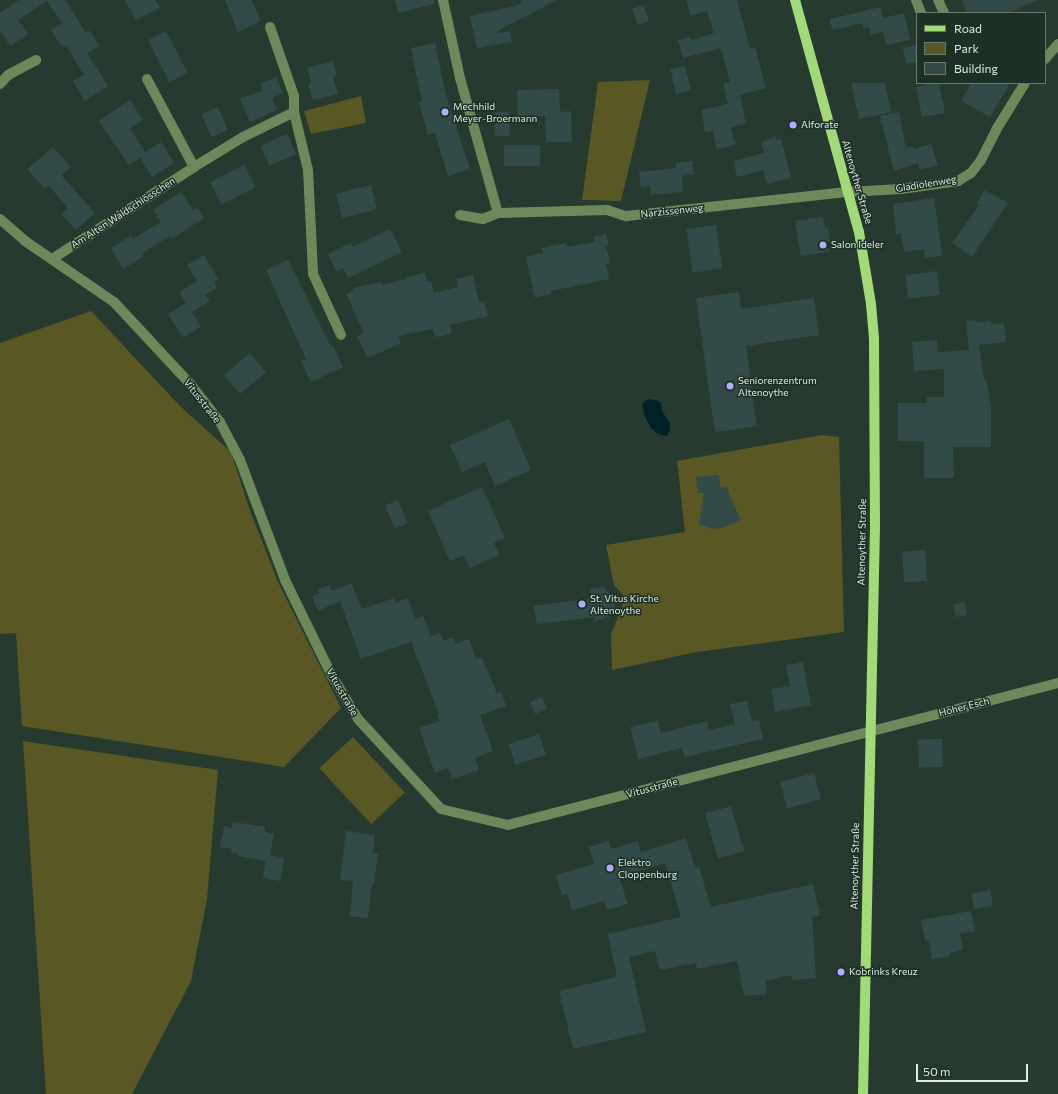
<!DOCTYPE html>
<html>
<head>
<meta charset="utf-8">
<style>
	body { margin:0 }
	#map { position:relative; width:1058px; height:1094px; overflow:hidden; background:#273a2f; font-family:Commissioner,sans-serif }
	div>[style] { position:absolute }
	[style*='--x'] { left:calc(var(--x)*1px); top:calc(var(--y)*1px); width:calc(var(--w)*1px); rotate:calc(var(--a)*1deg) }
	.green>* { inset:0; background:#595723; transform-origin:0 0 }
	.water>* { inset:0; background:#002227 }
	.building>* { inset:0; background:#324b48; transform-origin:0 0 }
	.minor>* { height:10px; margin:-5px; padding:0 5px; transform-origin:5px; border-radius:5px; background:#6d885a }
	.major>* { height:10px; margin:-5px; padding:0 5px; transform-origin:5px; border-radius:5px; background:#a2da79 }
	.dots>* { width:11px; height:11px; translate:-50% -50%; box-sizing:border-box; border:2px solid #1d3025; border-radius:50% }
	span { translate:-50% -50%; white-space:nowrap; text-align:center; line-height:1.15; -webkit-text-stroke:3px #1d3025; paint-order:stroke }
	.poi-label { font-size:10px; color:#dde9e2 }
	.left { translate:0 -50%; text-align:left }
	.street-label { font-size:10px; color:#dde9e2 }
	.legend { position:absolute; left:916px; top:12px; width:130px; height:72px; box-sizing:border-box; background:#1d3025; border:1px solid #6a7a71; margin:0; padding:5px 7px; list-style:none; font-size:12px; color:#dde9e2 }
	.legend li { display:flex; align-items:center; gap:8px; height:20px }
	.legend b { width:20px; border:1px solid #6a7a71 }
	.scale { position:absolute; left:916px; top:1064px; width:112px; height:18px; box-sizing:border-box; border:2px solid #dde9e2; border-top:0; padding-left:5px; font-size:12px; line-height:14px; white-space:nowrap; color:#dde9e2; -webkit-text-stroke:3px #1d3025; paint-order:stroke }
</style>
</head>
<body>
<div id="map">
	<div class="green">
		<div style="clip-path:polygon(650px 80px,621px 201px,582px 200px,598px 82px)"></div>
		<div style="clip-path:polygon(361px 96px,366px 123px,311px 134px,304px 111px)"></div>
		<div style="clip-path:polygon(91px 311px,181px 407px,231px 452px,249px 508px,278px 582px,341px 708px,284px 767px,22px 726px,16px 633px,0 634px,0 343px)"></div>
		<div style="clip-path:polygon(821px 435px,839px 437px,844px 632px,697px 652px,612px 670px,611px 634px,622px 607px,623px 595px,614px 585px,606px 545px,685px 532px,677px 461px)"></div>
		<div style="left:353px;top:737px;width:76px;height:46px;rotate:47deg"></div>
		<div style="clip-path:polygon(23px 741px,218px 770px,207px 899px,191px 981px,132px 1094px,46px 1094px)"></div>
	</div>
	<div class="water">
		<div style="clip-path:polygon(648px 399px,656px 400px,661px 403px,662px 411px,670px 423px,670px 430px,667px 436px,658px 434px,651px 428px,645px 417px,642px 404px)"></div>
	</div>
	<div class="building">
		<div style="clip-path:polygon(19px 0,65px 0,86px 33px,89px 30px,99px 46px,87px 53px,108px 86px,85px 101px,73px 81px,84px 75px,66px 45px,62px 47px,51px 30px,62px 23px,47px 1px,18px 20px,28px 34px,10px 46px,0 31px,0 13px)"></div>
		<div style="clip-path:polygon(125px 0,155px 0,160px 8px,136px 20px)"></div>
		<div style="clip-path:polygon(225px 0,251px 0,261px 21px,238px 32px)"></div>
		<div style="clip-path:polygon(395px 0,434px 0,434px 4px,398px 13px)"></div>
		<div style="clip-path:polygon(522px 0,557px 0,497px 31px,498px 33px,510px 31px,512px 42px,477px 48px,470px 16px,519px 5px)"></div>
		<div style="clip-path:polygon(686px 0,737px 0,750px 48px,755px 47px,766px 88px,740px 95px,746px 124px,731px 127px,735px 145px,717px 149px,713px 131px,705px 132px,701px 110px,728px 104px,723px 83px,730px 82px,721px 48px,683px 58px,678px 40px,690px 37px,691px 40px,714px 33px,707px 11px,691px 16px)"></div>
		<div style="clip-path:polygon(962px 0,1038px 0,1008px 13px,967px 13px)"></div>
		<div style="left:643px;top:5px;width:17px;height:12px;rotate:69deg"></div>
		<div style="clip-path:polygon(881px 7px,883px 18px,904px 13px,910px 40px,886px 45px,883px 32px,871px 35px,869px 27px,863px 29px,862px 23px,832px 30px,830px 19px)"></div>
		<div style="left:166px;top:31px;width:47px;height:20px;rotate:63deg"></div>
		<div style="clip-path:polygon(435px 43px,446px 95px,470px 169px,448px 176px,435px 133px,428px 135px,419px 102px,422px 102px,411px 48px)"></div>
		<div style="clip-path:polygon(917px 45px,917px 62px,906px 64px,903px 48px)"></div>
		<div style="clip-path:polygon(333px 61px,337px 76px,333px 77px,338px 94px,313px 100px,308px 84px,311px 83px,307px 68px)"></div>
		<div style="left:685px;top:66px;width:25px;height:15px;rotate:76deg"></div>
		<div style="clip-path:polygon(276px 77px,283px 93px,272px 98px,277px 110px,250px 122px,240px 99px,263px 90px,260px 84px)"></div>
		<div style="clip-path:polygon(851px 83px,885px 83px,891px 112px,859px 119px)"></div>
		<div style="clip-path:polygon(926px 83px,939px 83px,945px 113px,922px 117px,916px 87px,926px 85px)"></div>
		<div style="clip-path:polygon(971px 83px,1010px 83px,990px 117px,961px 101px)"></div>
		<div style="clip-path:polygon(559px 89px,560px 112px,571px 111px,572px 142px,546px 142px,545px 116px,518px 117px,517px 90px)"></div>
		<div style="clip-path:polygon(130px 100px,143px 120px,130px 128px,145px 152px,161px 142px,174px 163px,152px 177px,140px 158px,129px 165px,99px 121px)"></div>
		<div style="left:218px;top:107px;width:25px;height:18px;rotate:67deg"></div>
		<div style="left:509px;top:112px;width:24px;height:15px;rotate:88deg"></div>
		<div style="clip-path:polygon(899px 112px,906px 148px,913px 146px,914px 149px,931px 144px,938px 165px,920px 170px,918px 163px,894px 171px,880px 116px)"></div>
		<div style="left:287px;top:134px;width:22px;height:29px;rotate:66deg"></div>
		<div style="clip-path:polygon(775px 137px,776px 140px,781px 139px,791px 178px,767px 184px,763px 170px,737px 177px,733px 161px,764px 153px,761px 142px)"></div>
		<div style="left:540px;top:145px;width:21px;height:36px;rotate:90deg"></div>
		<div style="clip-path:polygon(53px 147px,71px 167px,61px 175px,95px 213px,76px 230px,62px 214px,68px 208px,48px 185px,44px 188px,27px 169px)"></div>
		<div style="clip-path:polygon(692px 161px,694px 174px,682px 176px,683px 192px,651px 195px,650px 186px,641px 187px,639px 172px,676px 168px,676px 163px)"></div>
		<div style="left:244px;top:165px;width:25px;height:38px;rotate:63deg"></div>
		<div style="left:371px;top:185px;width:25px;height:36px;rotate:76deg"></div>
		<div style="clip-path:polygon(984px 190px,1008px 203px,972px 257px,952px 243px,979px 205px,977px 203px)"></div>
		<div style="clip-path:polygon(181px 192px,193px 210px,197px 207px,204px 218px,172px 239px,170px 236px,142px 253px,144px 256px,123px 269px,111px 248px,131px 236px,133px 239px,161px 222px,153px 210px)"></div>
		<div style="clip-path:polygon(934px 198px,942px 256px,925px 258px,924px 249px,904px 252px,901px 233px,896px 234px,893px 204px)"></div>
		<div style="clip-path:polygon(823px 217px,825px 228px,828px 228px,830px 242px,827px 242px,829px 252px,801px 256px,795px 221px)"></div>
		<div style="left:716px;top:225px;width:44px;height:30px;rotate:82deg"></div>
		<div style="clip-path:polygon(390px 229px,402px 252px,348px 278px,343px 268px,336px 271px,328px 254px,351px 243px,353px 247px)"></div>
		<div style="clip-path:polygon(606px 234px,609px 246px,606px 246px,610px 263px,606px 264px,609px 279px,551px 291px,551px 294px,535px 298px,526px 257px,543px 253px,542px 248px,566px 243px,567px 247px,595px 242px,594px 237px)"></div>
		<div style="clip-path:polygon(204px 255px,218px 279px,214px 282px,217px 288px,205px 295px,210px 301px,192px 312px,179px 292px,197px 281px,187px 265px)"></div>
		<div style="clip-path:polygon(288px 260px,331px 347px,333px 346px,343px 367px,311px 382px,301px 361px,306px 359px,266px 270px)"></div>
		<div style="left:937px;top:271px;width:24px;height:32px;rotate:83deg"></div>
		<div style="clip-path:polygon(425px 273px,427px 282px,431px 281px,434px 293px,458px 287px,456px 279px,473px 275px,479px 302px,484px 301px,488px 316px,450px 325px,452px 334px,435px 337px,433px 329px,398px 336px,401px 343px,368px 358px,357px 336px,364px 333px,346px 294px,354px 291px,353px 288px,380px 282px,382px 285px,406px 279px,406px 277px)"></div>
		<div style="clip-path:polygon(739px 292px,741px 309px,814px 298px,819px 335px,746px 346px,757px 426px,715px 432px,696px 298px)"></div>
		<div style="left:186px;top:303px;width:28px;height:21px;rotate:58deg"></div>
		<div style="clip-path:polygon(976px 320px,976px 323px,991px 321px,991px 324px,1004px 323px,1006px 342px,979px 345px,984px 379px,986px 380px,991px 407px,991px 447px,953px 447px,954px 478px,924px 478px,924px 441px,898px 441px,898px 403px,927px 403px,927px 397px,944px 397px,944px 369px,914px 371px,912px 342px,937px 340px,938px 352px,969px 350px,966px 321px)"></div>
		<div style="left:250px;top:353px;width:25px;height:34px;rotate:50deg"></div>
		<div style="clip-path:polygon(509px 419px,531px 470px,495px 486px,485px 462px,462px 472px,450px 445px)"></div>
		<div style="clip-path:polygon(719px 475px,720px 488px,728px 487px,729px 494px,741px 520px,726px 527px,714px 529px,699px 525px,704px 493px,698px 493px,696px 477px)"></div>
		<div style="clip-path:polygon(482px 487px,505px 538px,494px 543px,499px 555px,470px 568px,464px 555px,450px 561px,428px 511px)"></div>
		<div style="left:398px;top:500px;width:25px;height:14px;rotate:67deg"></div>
		<div style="left:925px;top:550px;width:31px;height:23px;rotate:86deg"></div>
		<div style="clip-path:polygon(351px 583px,362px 609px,394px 598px,395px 603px,408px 598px,415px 619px,423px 616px,431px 636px,440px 633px,443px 641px,453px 637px,456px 644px,469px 639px,476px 659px,482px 657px,497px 694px,501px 692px,506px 706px,480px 715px,493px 751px,475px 758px,479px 770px,452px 779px,449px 768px,435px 773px,419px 728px,440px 721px,437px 714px,439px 714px,411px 642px,361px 659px,340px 601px,318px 611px,312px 596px,319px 593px,318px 590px,329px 585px,332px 591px)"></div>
		<div style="clip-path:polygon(603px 587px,609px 593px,615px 601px,614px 610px,607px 618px,594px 621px,594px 617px,537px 624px,534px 606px,592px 598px,590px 589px)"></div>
		<div style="left:964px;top:602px;width:13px;height:11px;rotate:77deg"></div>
		<div style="clip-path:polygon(803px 662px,811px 705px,775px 712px,771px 689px,790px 686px,786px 665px)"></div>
		<div style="left:542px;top:697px;width:13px;height:13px;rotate:67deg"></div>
		<div style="clip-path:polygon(747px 701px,752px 721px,759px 720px,763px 739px,685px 757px,682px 748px,638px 759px,630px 727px,658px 721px,661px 733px,707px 721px,709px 730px,735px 724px,730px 704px)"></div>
		<div style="left:539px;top:734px;width:22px;height:32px;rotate:72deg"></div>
		<div style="left:942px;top:739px;width:28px;height:24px;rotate:88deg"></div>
		<div style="left:814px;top:773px;width:27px;height:35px;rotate:75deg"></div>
		<div style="left:731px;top:806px;width:47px;height:27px;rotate:74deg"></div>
		<div style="clip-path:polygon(233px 822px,265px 827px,265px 832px,274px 834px,270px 855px,284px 858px,280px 881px,263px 878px,266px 861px,238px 856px,239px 854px,231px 853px,232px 849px,220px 847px,224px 826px,232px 828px)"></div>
		<div style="clip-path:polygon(346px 831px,375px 835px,373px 853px,378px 854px,374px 884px,372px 884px,368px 918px,350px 916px,353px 881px,340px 880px)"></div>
		<div style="clip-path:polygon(686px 838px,695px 868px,699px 867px,711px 907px,813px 884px,820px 916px,812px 917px,816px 978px,792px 980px,791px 975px,765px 981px,767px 994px,744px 996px,737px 961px,697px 969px,696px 963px,660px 970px,655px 951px,629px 957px,646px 1032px,573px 1049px,559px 991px,617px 977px,608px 934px,681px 917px,665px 863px,619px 877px,628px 904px,607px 910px,604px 901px,572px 910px,567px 894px,562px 895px,556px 875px,594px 864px,589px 847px,609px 841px,611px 849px,638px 841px,641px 852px)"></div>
		<div style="left:990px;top:890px;width:16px;height:19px;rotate:79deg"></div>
		<div style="clip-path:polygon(971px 911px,975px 931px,960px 934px,963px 950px,950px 953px,950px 956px,932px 959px,929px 940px,925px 941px,921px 920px)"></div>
	</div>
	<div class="minor">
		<div style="--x:443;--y:0;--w:80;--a:77.7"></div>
		<div style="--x:460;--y:78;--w:140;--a:74.3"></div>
		<div style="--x:916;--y:0;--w:14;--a:69"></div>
		<div style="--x:938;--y:0;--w:14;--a:65"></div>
		<div style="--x:270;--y:27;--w:73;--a:70.8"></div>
		<div style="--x:294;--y:96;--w:16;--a:90"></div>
		<div style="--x:1045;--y:59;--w:20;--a:-49"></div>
		<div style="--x:147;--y:79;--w:100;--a:61.9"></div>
		<div style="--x:0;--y:84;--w:12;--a:-48"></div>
		<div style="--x:8;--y:75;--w:32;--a:-28"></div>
		<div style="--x:460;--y:215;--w:23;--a:10"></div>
		<div style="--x:483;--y:219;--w:16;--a:-22"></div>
		<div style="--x:498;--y:213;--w:109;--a:-1.6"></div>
		<div style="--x:607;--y:210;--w:20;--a:18"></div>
		<div style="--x:626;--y:216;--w:222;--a:-6.2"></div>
		<div style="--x:847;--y:192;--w:54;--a:-3.2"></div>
		<div style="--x:901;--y:189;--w:58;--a:-8"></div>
		<div style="--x:958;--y:181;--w:15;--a:-32"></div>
		<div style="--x:971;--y:173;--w:16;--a:-52"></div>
		<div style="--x:981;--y:160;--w:34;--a:-63"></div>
		<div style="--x:996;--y:130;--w:55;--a:-58.3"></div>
		<div style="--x:0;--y:219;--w:33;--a:41"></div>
		<div style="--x:25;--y:241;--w:108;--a:34.4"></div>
		<div style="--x:114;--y:302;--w:113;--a:47.1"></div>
		<div style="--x:191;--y:385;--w:47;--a:51.9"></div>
		<div style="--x:220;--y:422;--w:43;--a:62.2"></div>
		<div style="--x:240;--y:460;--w:128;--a:69.4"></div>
		<div style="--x:285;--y:580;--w:107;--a:63.9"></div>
		<div style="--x:332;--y:676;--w:50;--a:58.8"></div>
		<div style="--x:358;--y:719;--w:122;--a:47.3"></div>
		<div style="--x:441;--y:809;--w:69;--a:13.4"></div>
		<div style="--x:508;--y:825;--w:568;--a:-14.48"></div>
		<div style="--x:52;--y:259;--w:169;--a:-32.9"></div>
		<div style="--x:194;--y:167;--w:57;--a:-31.5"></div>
		<div style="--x:243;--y:137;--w:57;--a:-26.1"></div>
		<div style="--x:294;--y:112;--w:60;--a:76.4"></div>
		<div style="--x:308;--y:170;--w:104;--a:87.2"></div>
		<div style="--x:313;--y:274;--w:67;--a:65.3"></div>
	</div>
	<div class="major">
		<div style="--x:795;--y:0;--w:241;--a:74.6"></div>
		<div style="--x:859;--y:232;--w:73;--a:80.5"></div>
		<div style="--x:871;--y:304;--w:35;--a:85"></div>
		<div style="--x:874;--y:339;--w:188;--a:89.7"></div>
		<div style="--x:875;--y:527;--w:567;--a:91.21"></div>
	</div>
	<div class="dots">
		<div style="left:445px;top:112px;background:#b4acf9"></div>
		<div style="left:793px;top:125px;background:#b4acf9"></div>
		<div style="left:823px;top:245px;background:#b4acf9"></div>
		<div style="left:730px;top:386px;background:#b4acf9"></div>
		<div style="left:582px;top:604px;background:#b4acf9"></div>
		<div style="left:610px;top:868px;background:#b4acf9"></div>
		<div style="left:841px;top:972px;background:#b4acf9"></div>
	</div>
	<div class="poi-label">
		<span class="left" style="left:453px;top:112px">Mechhild<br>Meyer-Broermann</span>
		<span class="left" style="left:801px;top:125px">Alforate</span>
		<span class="left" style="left:831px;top:245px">Salon Ideler</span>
		<span class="left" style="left:738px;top:386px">Seniorenzentrum<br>Altenoythe</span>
		<span class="left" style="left:590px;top:604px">St. Vitus Kirche<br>Altenoythe</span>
		<span class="left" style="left:618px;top:868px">Elektro<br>Cloppenburg</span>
		<span class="left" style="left:849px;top:972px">Kobrinks Kreuz</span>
	</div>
	<div class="street-label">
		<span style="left:857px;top:182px;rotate:74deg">Altenoyther Straße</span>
		<span style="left:926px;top:184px;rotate:-9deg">Gladiolenweg</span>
		<span style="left:672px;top:211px;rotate:-6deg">Narzissenweg</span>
		<span style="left:123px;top:213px;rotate:-33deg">Am Alten Waldschlösschen</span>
		<span style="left:202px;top:401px;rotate:52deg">Vitusstraße</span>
		<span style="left:862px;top:542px;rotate:-89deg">Altenoyther Straße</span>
		<span style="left:342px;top:692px;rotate:60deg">Vitusstraße</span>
		<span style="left:964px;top:707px;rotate:-14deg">Hoher Esch</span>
		<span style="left:652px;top:788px;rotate:-15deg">Vitusstraße</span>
		<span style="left:855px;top:866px;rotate:-89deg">Altenoyther Straße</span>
	</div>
	<ul class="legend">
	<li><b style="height:5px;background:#a2da79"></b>Road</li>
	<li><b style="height:11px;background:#595723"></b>Park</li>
	<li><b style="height:11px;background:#324b48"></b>Building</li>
	</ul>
	<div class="scale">50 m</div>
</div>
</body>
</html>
